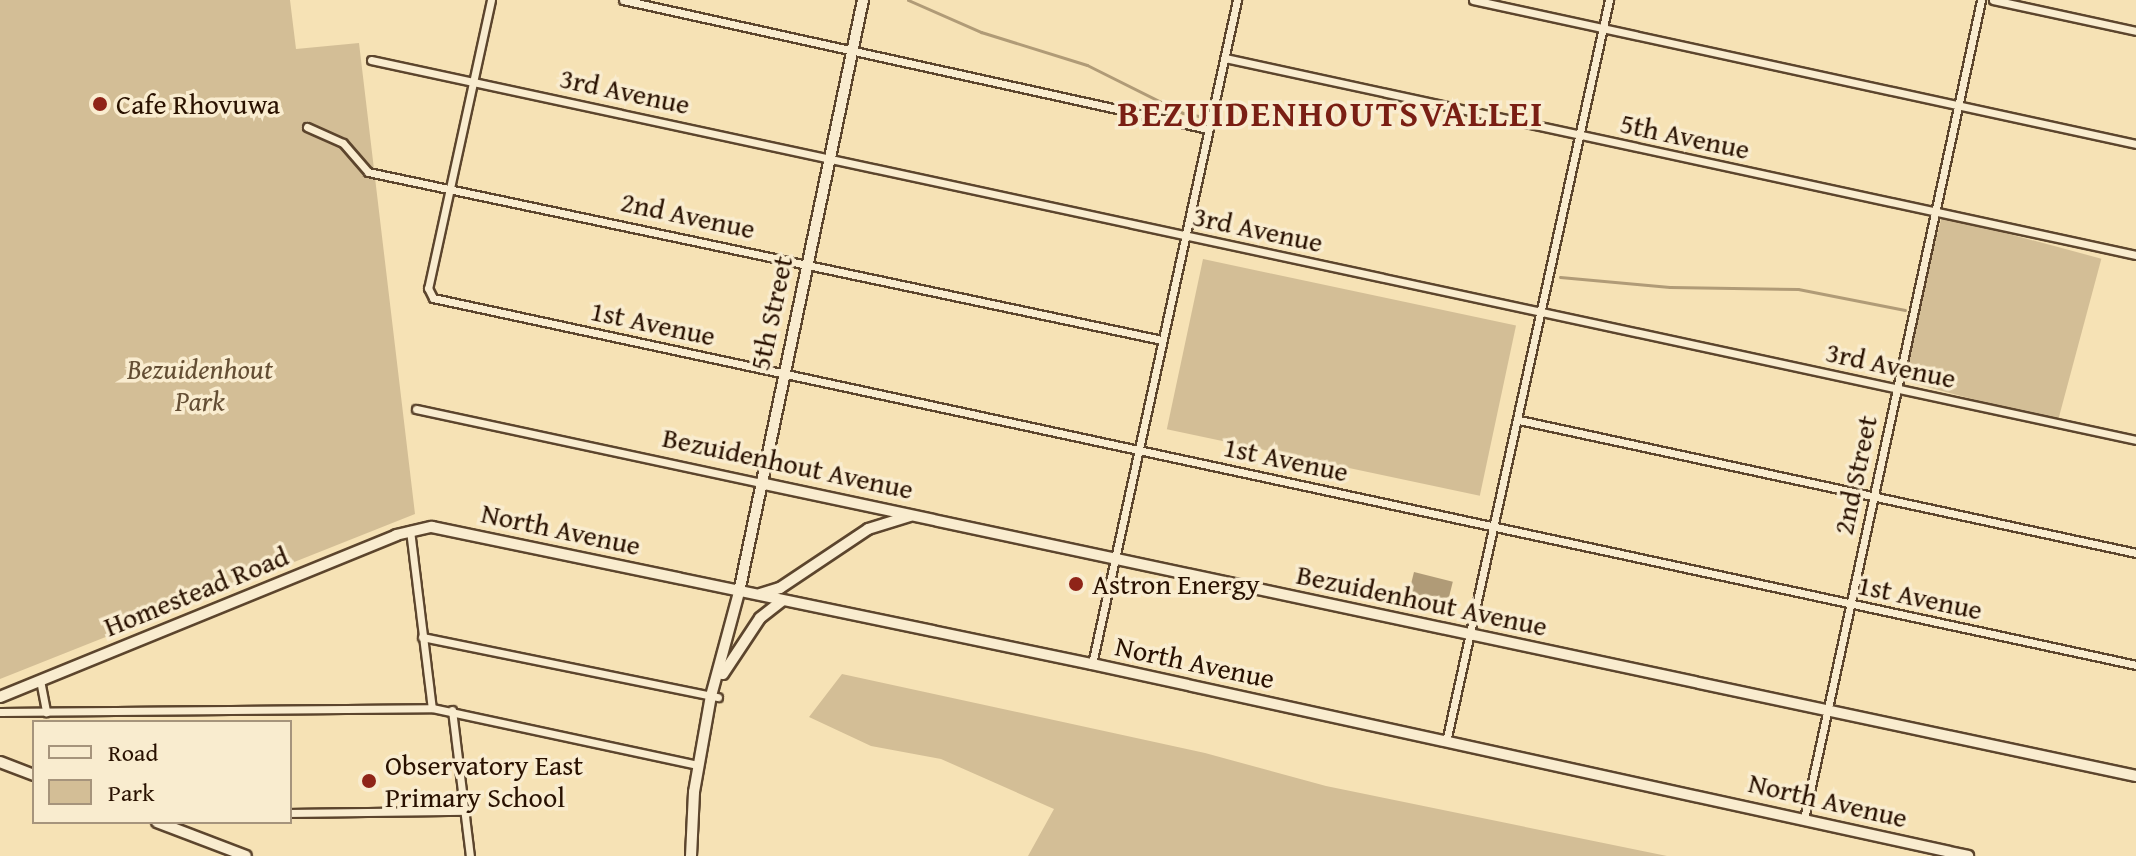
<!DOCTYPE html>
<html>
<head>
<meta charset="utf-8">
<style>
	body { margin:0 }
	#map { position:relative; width:2136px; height:856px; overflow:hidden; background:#f6e2b5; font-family:"Gentium Book Plus",serif }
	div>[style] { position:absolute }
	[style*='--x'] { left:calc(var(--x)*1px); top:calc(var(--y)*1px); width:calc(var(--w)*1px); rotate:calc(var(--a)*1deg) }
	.green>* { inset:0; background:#d3be96; transform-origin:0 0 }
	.water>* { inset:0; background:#b09b77; transform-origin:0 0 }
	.stream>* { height:3px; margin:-1.5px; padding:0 1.5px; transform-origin:1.5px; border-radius:1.5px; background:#b09b77 }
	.roads { filter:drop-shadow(2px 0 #5c452d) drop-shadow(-2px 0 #5c452d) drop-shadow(0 2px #5c452d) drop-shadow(0 -2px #5c452d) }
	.street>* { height:7px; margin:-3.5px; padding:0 3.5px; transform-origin:3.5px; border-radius:3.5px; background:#f9eccf }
	.secondary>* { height:10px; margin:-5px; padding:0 5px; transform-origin:5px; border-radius:5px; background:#f9eccf }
	.dots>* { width:22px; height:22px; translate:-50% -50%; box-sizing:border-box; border:4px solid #f9eccf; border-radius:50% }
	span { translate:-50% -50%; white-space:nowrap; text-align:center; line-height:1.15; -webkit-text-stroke:7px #f9eccf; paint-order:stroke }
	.street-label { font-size:28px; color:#291100 }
	.poi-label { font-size:28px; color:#291100 }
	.left { translate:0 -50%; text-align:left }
	.park-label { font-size:28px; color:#644e34; font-style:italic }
	.district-label { font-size:36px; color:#7a1f14; font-weight:700; letter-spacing:2px }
	.legend { position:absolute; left:32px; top:720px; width:260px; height:104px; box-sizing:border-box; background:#f9eccf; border:2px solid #a6947c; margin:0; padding:10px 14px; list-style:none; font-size:24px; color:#291100 }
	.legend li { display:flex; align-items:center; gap:16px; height:40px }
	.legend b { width:40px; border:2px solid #a6947c }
</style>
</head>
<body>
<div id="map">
	<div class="green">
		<div style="clip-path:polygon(0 0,290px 0,296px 49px,359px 43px,415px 514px,0 679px)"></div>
		<div style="left:1942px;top:216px;width:165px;height:169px;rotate:15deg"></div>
		<div style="left:1203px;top:259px;width:320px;height:174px;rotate:12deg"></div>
		<div style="clip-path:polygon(842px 674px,1205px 753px,1326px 786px,1667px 856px,1028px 856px,1054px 809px,941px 759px,871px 746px,809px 717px)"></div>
	</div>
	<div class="water">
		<div style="left:1414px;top:572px;width:40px;height:21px;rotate:14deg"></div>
	</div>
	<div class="stream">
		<div style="--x:908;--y:0;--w:80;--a:23.7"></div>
		<div style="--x:981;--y:32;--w:111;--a:17.3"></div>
		<div style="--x:1087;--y:65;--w:107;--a:26.6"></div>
		<div style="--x:1183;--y:113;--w:16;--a:11"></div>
		<div style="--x:1560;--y:277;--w:110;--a:5.2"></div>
		<div style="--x:1670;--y:287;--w:128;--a:0.9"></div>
		<div style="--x:1798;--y:289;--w:109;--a:11.1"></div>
	</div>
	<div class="roads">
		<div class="street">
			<div style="--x:491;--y:0;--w:295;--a:102.3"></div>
			<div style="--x:428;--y:288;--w:11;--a:63"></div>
			<div style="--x:433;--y:298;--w:1742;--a:12.16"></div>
			<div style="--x:623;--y:0;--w:599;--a:12.44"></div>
			<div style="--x:1473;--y:0;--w:678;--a:12.25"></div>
			<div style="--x:1993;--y:0;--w:146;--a:12.2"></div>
			<div style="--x:1225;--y:58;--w:932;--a:12.2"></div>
			<div style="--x:371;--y:60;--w:1805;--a:12.15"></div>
			<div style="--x:307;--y:127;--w:39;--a:24"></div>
			<div style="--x:343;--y:143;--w:38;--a:49"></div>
			<div style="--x:368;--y:172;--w:812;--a:11.95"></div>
			<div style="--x:416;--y:409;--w:352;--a:12.1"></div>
			<div style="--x:1519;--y:420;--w:631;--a:12.16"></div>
			<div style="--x:410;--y:530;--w:179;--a:83"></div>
			<div style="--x:422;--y:637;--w:302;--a:11.5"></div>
			<div style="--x:1092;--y:664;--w:680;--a:-77.68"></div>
			<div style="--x:40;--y:680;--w:33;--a:79"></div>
			<div style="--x:452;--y:710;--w:147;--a:83"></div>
			<div style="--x:0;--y:712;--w:432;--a:-0.5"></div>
			<div style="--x:432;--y:708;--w:273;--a:12.1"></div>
			<div style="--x:1446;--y:742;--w:760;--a:-77.61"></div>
			<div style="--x:290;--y:813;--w:175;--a:-0.7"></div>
			<div style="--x:1804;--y:819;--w:838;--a:-77.8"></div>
		</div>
		<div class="secondary">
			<div style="--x:760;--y:483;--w:1407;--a:12.02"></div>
			<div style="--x:760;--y:594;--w:21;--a:-17"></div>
			<div style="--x:780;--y:588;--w:106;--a:-33.8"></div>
			<div style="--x:868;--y:529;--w:44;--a:-17.2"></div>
			<div style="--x:723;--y:674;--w:67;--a:-56.5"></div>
			<div style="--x:760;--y:618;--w:28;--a:-38"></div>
			<div style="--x:0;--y:697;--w:428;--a:-22.2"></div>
			<div style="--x:396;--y:535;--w:37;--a:-13"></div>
			<div style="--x:432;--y:527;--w:674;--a:11.73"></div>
			<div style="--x:1092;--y:664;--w:897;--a:12.36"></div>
			<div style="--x:0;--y:762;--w:36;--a:21"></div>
			<div style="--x:157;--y:822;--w:95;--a:20.9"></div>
			<div style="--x:691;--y:856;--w:64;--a:-87.3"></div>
			<div style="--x:694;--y:792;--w:97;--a:-80"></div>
			<div style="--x:711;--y:696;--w:108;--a:-74.9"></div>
			<div style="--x:739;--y:592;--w:605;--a:-78.17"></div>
		</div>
	</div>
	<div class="dots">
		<div style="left:100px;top:104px;background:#8f2418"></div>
		<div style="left:1076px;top:584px;background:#8f2418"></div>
		<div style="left:369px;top:781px;background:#8f2418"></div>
	</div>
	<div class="street-label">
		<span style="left:625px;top:91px;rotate:12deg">3rd Avenue</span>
		<span style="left:1685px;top:136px;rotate:12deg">5th Avenue</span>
		<span style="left:688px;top:215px;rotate:12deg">2nd Avenue</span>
		<span style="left:1258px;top:229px;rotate:12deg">3rd Avenue</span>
		<span style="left:771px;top:313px;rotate:-78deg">5th Street</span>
		<span style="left:653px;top:323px;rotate:12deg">1st Avenue</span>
		<span style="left:1891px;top:365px;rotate:12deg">3rd Avenue</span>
		<span style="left:1286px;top:459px;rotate:12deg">1st Avenue</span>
		<span style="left:788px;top:463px;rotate:12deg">Bezuidenhout Avenue</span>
		<span style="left:1855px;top:475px;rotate:-78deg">2nd Street</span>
		<span style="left:561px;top:529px;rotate:12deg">North Avenue</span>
		<span style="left:196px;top:591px;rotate:-22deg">Homestead Road</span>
		<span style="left:1920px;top:597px;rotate:12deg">1st Avenue</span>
		<span style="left:1422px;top:600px;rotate:12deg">Bezuidenhout Avenue</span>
		<span style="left:1195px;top:662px;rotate:12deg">North Avenue</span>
		<span style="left:1828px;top:800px;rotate:13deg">North Avenue</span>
	</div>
	<div class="poi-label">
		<span class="left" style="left:116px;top:104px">Cafe Rhovuwa</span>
		<span class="left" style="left:1092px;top:584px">Astron Energy</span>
		<span class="left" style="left:385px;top:781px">Observatory East<br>Primary School</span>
	</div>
	<div class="park-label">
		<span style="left:200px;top:385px">Bezuidenhout<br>Park</span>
	</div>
	<div class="district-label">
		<span style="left:1331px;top:113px">BEZUIDENHOUTSVALLEI</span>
	</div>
	<ul class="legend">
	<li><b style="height:10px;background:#f9eccf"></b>Road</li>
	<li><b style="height:22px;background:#d3be96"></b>Park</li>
	</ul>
</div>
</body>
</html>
